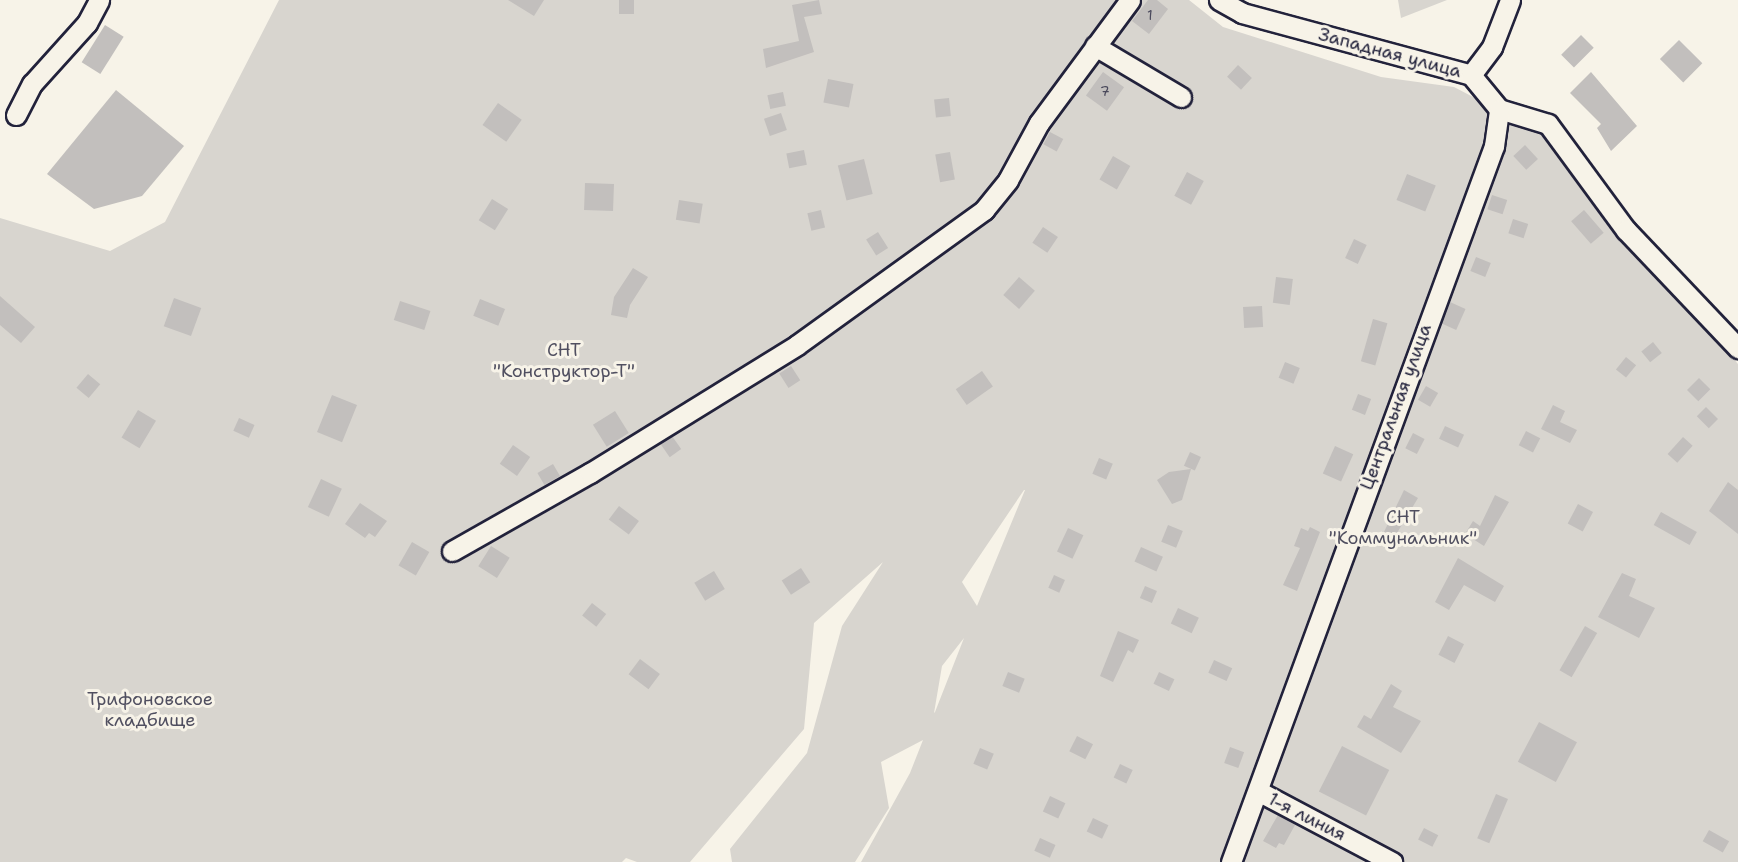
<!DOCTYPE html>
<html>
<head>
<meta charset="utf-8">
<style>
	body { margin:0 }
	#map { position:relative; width:1738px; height:862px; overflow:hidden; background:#f7f3e8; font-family:"Shantell Sans",sans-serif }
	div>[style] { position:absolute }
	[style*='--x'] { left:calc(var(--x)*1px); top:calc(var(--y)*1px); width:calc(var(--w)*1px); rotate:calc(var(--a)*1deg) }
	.green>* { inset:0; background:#d8d5cf }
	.building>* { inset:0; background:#c2bfbd; transform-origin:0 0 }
	.roads { filter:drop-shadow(2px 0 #22223b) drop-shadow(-2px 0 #22223b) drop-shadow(0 2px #22223b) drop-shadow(0 -2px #22223b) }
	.minor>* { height:19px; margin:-9.5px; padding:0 9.5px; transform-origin:9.5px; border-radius:9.5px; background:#f7f3e8 }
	span { translate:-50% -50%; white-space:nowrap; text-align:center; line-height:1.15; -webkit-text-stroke:6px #f7f3e8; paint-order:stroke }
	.number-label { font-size:14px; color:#4a495c }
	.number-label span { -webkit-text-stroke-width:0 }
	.street-label { font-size:18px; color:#22223b }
	.park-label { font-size:18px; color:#504f60 }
</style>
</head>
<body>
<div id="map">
	<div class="green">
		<div style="clip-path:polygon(evenodd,279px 0,1189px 0,1223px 27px,1381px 77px,1454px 87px,1542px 133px,1738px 364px,1738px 862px,861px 862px,910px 773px,923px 740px,881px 762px,889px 808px,855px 862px,732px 862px,730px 849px,807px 753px,842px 626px,883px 562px,814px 623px,804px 729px,690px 862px,637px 862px,626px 858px,622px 862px,0 862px,0 218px,110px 251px,165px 222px,279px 0,1024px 490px,1025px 490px,977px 606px,962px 582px,1024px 490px,279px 0,964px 638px,935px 712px,934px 713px,942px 666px,964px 638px)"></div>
		<div style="clip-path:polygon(1398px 0,1447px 0,1401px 18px)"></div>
	</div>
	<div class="building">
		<div style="clip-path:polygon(508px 0,544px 0,534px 16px)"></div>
		<div style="left:619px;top:0;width:15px;height:14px"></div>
		<div style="clip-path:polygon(819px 0,822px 14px,804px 17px,814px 52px,766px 68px,763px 49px,799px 41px,792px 5px)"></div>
		<div style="clip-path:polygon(1148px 0,1157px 0,1168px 9px,1149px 34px,1132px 21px)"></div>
		<div style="left:105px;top:25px;width:22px;height:44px;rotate:32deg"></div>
		<div style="left:1581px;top:35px;width:18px;height:28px;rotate:45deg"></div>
		<div style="left:1679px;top:40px;width:33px;height:27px;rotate:45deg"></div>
		<div style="left:1238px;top:65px;width:19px;height:16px;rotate:43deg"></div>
		<div style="left:1103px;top:72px;width:26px;height:29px;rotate:36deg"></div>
		<div style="clip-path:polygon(1591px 72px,1637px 126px,1611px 151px,1597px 128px,1601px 124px,1570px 93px)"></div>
		<div style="left:828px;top:79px;width:26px;height:24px;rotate:11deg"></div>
		<div style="clip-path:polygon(116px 90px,184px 146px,142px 196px,94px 209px,47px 174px)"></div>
		<div style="left:783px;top:92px;width:14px;height:16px;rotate:78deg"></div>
		<div style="left:949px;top:98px;width:18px;height:15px;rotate:84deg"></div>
		<div style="left:498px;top:103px;width:29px;height:27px;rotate:35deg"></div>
		<div style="left:781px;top:113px;width:18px;height:18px;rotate:71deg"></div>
		<div style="left:1050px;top:132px;width:15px;height:14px;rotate:28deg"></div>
		<div style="left:1525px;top:145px;width:19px;height:16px;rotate:47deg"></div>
		<div style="left:804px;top:150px;width:15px;height:18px;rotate:79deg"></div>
		<div style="left:950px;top:152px;width:28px;height:15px;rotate:80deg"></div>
		<div style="left:1113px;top:156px;width:20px;height:27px;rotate:30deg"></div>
		<div style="left:864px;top:159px;width:36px;height:27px;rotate:76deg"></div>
		<div style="left:1187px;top:172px;width:19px;height:27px;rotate:28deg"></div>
		<div style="left:1407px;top:174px;width:31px;height:28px;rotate:22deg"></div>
		<div style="left:585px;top:183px;width:29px;height:27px;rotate:2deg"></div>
		<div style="left:1492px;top:195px;width:16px;height:15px;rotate:18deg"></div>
		<div style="left:492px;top:199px;width:19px;height:25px;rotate:32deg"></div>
		<div style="left:679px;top:200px;width:24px;height:20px;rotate:9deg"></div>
		<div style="left:821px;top:210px;width:18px;height:14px;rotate:77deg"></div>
		<div style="left:1584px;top:210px;width:30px;height:17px;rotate:49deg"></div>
		<div style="left:1513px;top:219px;width:16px;height:15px;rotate:18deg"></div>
		<div style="left:1043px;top:227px;width:18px;height:19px;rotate:34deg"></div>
		<div style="left:878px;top:232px;width:19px;height:14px;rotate:58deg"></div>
		<div style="left:1354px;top:239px;width:14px;height:21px;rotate:25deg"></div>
		<div style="left:1476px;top:257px;width:16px;height:15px;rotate:22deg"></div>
		<div style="clip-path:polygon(633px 268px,648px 277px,630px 305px,627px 318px,611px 315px,614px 297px)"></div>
		<div style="left:1019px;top:277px;width:21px;height:24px;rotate:41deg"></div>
		<div style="left:1276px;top:277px;width:17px;height:26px;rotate:7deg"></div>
		<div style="clip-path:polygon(0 296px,35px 327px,21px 343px,0 325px)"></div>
		<div style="left:174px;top:298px;width:29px;height:30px;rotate:20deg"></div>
		<div style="left:480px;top:299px;width:27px;height:18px;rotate:22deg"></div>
		<div style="left:400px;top:301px;width:32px;height:20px;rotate:18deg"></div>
		<div style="left:1450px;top:302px;width:17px;height:23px;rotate:24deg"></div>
		<div style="left:1262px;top:306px;width:21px;height:19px;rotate:87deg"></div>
		<div style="left:1373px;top:319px;width:15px;height:44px;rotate:16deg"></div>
		<div style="left:1653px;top:342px;width:14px;height:15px;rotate:51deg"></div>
		<div style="left:1626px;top:357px;width:13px;height:16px;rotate:39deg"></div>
		<div style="left:1285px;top:362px;width:16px;height:17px;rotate:22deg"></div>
		<div style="left:791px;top:366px;width:17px;height:14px;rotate:57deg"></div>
		<div style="left:982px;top:371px;width:19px;height:32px;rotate:55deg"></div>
		<div style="left:88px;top:374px;width:16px;height:18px;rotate:40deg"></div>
		<div style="left:1699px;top:378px;width:16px;height:17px;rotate:45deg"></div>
		<div style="left:1426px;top:386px;width:14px;height:16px;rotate:30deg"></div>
		<div style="left:1358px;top:394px;width:14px;height:17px;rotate:21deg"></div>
		<div style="left:332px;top:395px;width:27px;height:40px;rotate:22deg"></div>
		<div style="clip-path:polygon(1553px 405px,1565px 411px,1560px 422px,1577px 430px,1570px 443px,1541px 429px)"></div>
		<div style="left:1706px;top:407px;width:17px;height:13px;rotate:45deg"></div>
		<div style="left:138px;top:410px;width:21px;height:32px;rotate:31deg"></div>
		<div style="left:615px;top:411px;width:26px;height:26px;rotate:58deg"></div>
		<div style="left:239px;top:418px;width:17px;height:14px;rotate:24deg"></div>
		<div style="left:1445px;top:426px;width:21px;height:14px;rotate:25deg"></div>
		<div style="left:1526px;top:431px;width:16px;height:16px;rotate:27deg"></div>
		<div style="left:1413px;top:433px;width:13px;height:17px;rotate:27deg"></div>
		<div style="left:672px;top:436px;width:16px;height:14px;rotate:55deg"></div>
		<div style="left:1683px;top:437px;width:13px;height:23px;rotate:42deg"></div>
		<div style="left:513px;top:445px;width:21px;height:23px;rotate:35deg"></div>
		<div style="left:1335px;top:446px;width:20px;height:30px;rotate:24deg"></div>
		<div style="left:1190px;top:452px;width:12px;height:15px;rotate:24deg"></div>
		<div style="left:1099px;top:458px;width:15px;height:17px;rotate:23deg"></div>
		<div style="left:553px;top:464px;width:14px;height:18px;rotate:60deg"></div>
		<div style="clip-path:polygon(1191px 469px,1182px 500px,1172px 504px,1157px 480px,1169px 472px)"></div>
		<div style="left:321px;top:479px;width:23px;height:31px;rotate:25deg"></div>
		<div style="clip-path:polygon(1728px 482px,1738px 490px,1738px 534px,1709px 511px)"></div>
		<div style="clip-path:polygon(1404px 490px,1418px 498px,1394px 538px,1384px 532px)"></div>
		<div style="clip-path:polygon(1495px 495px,1509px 502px,1484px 546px,1465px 534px,1473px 521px,1480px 526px)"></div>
		<div style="clip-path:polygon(360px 503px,387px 521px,375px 537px,369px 533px,365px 538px,345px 524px)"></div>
		<div style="left:1578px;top:504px;width:17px;height:22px;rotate:28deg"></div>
		<div style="left:619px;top:506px;width:25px;height:17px;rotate:37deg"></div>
		<div style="left:1661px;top:512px;width:41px;height:15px;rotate:29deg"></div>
		<div style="left:1168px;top:525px;width:16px;height:18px;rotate:22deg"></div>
		<div style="clip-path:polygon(1310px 527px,1320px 532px,1297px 591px,1283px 585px,1300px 548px,1294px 546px,1301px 528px,1308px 531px)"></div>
		<div style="left:1068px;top:528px;width:17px;height:26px;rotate:25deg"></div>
		<div style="left:412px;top:542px;width:20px;height:27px;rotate:30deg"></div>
		<div style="left:491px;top:546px;width:22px;height:24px;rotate:32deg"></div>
		<div style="left:1141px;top:547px;width:24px;height:16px;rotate:24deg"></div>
		<div style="clip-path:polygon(1458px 558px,1504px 586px,1495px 602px,1464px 585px,1449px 610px,1435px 602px)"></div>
		<div style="left:801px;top:568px;width:17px;height:23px;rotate:57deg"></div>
		<div style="left:714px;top:571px;width:21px;height:23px;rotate:59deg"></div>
		<div style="clip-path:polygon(1622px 573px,1636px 579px,1629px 596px,1655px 608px,1639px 638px,1598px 617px)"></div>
		<div style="left:1054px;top:575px;width:12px;height:14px;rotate:24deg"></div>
		<div style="left:1145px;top:586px;width:13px;height:13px;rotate:23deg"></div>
		<div style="left:592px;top:603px;width:18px;height:16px;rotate:38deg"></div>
		<div style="left:1178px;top:608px;width:23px;height:17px;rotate:25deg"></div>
		<div style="left:1585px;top:626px;width:14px;height:51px;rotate:30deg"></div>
		<div style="clip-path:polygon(1118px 631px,1139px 640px,1133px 653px,1128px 650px,1113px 682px,1100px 676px)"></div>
		<div style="left:1448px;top:636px;width:18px;height:21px;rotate:27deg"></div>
		<div style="left:640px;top:659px;width:25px;height:19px;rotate:37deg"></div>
		<div style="left:1214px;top:660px;width:20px;height:14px;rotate:24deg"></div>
		<div style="left:1008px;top:672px;width:18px;height:15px;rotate:22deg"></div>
		<div style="left:1159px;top:672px;width:17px;height:13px;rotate:25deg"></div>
		<div style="clip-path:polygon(1391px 684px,1402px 691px,1393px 707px,1421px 721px,1401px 753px,1357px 727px,1364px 715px,1371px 719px)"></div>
		<div style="left:1539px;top:722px;width:43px;height:45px;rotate:28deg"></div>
		<div style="left:1077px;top:736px;width:18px;height:17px;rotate:27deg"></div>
		<div style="left:1342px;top:746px;width:53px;height:51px;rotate:27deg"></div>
		<div style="left:1230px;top:747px;width:15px;height:17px;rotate:20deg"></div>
		<div style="left:980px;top:748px;width:15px;height:17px;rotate:23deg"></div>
		<div style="left:1120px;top:764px;width:14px;height:15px;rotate:25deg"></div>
		<div style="left:1496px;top:794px;width:13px;height:48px;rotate:23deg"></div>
		<div style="left:1050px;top:796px;width:17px;height:17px;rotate:25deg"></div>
		<div style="clip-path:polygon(1278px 815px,1295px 825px,1284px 845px,1279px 843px,1276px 848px,1263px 841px)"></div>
		<div style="left:1093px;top:818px;width:17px;height:15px;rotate:25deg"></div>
		<div style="left:1424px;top:828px;width:16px;height:13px;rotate:27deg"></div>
		<div style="left:1709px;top:830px;width:23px;height:13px;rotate:29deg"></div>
		<div style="left:1040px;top:838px;width:17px;height:14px;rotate:24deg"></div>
	</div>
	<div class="roads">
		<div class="minor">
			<div style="--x:1219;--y:0;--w:26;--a:29"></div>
			<div style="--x:1242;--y:13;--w:237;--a:15.1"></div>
			<div style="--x:1471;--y:75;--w:44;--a:50.5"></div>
			<div style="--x:1499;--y:109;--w:51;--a:17"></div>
			<div style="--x:1548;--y:124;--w:132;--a:53.7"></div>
			<div style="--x:1626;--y:230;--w:163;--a:46.5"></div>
			<div style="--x:1095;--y:46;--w:100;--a:30.7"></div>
			<div style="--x:1471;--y:75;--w:35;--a:-53"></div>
			<div style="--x:1492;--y:47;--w:50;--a:-69"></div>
			<div style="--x:16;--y:115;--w:35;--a:-63"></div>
			<div style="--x:32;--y:84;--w:82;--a:-48"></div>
			<div style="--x:87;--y:23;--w:26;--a:-62"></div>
			<div style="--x:452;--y:551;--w:159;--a:-29.5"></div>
			<div style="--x:590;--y:473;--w:243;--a:-31.7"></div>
			<div style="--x:797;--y:345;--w:231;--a:-35.8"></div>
			<div style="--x:984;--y:210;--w:38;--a:-51"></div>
			<div style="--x:1008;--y:180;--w:65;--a:-61.5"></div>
			<div style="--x:1039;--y:123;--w:153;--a:-53.5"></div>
			<div style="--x:1258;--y:791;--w:152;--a:27.9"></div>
			<div style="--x:1231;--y:862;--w:763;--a:-69.83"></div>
			<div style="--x:1494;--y:146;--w:37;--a:-82"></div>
		</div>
	</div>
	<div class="number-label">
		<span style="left:1150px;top:15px">1</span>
		<span style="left:1105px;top:91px">7</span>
	</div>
	<div class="street-label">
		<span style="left:1390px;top:53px;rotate:15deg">Западная улица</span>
		<span style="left:1396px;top:407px;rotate:-70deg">Центральная улица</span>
		<span style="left:1307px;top:817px;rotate:27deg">1-я линия</span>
	</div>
	<div class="park-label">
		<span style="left:564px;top:361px">СНТ<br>"Конструктор-Т"</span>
		<span style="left:1403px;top:528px">СНТ<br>"Коммунальник"</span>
		<span style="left:150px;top:710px">Трифоновское<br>кладбище</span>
	</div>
</div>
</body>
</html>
